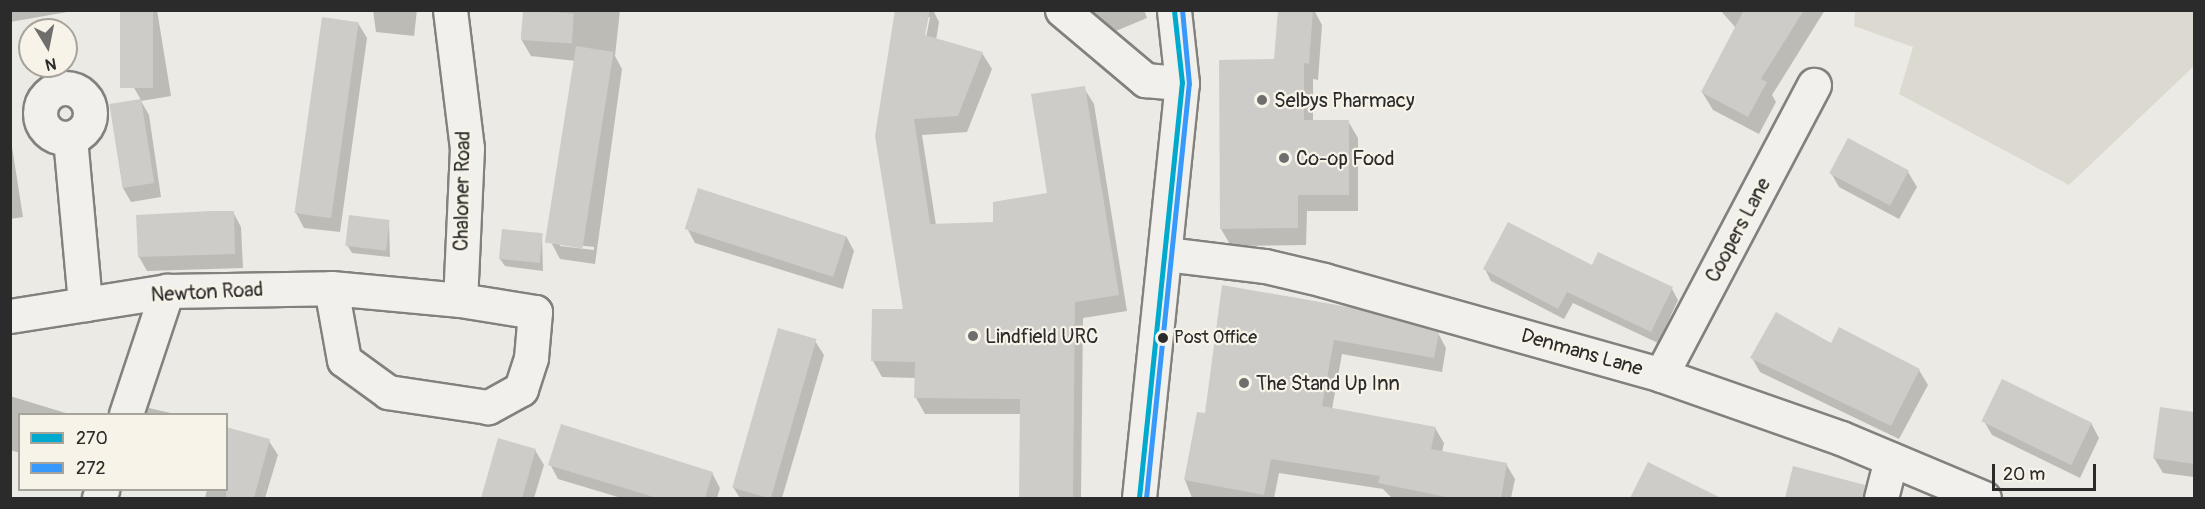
<!DOCTYPE html>
<html>
<head>
<meta charset="utf-8">
<style>
	body { margin:0 }
	#map { position:relative; width:2205px; height:509px; overflow:hidden; background:#eceae4; font-family:Pangolin,sans-serif }
	div>[style] { position:absolute }
	[style*='--x'] { left:calc(var(--x)*1px); top:calc(var(--y)*1px); width:calc(var(--w)*1px); rotate:calc(var(--a)*1deg) }
	.green>* { inset:0; background:#dcd9d1 }
	.shadow>* { inset:0; background:#0003 }
	.building>* { inset:0; background:#ceccc8; transform-origin:0 0 }
	.roads { filter:drop-shadow(2px 0 #82817e) drop-shadow(-2px 0 #82817e) drop-shadow(0 2px #82817e) drop-shadow(0 -2px #82817e) }
	.minor>* { height:33px; margin:-16.5px; padding:0 16.5px; transform-origin:16.5px; border-radius:16.5px; background:#f1f0ec }
	.minor>.ring { margin:-16.5px; padding:0; box-sizing:content-box; background:none; border:33px solid #f1f0ec; border-radius:50% }
	.major>* { height:33px; margin:-16.5px; padding:0 16.5px; transform-origin:16.5px; border-radius:16.5px; background:#f1f0ec }
	.bus-1>* { height:4.5px; margin:-2.25px; padding:0 2.25px; transform-origin:2.25px; border-radius:2.25px; background:#00a9ce }
	.bus-2>* { height:4.5px; margin:-2.25px; padding:0 2.25px; transform-origin:2.25px; border-radius:2.25px; background:#3799fb }
	.dots>* { width:16px; height:16px; translate:-50% -50%; box-sizing:border-box; border:3px solid #f7f3e8; border-radius:50% }
	span { translate:-50% -50%; white-space:nowrap; text-align:center; line-height:1.15; -webkit-text-stroke:4.5px #f7f3e8; paint-order:stroke }
	.bus-label { font-size:18px; color:#2b2b2b }
	.left { translate:0 -50%; text-align:left }
	.poi-label { font-size:20px; color:#2b2b2b }
	.street-label { font-size:20px; color:#2b2b2b }
	.frame { position:absolute; inset:0; border:12px solid #2b2b2b; pointer-events:none }
	.legend { position:absolute; left:18px; top:413px; width:210px; height:78px; box-sizing:border-box; background:#f7f3e8; border:2px solid #a5a39c; margin:0; padding:8px 10px; list-style:none; font-size:18px; color:#2b2b2b }
	.legend li { display:flex; align-items:center; gap:12px; height:30px }
	.legend b { width:30px; border:2px solid #a5a39c }
	.north { position:absolute; left:18px; top:18px; width:60px; height:60px; box-sizing:border-box; background:#f7f3e8; border:2px solid #a5a39c; border-radius:50%; rotate:170deg; font-size:16px; font-weight:700; line-height:24px; text-align:center; color:#2b2b2b }
	.north::after { content:''; display:block; margin:auto; width:21px; height:27px; background:#6f6e6c; clip-path:polygon(50% 0,100% 100%,50% 72%,0 100%) }
	.scale { position:absolute; left:1992px; top:464px; width:104px; height:27px; box-sizing:border-box; border:3px solid #2b2b2b; border-top:0; padding-left:8px; font-size:18px; line-height:21px; white-space:nowrap; color:#2b2b2b; -webkit-text-stroke:4px #f7f3e8; paint-order:stroke }
</style>
</head>
<body>
<div id="map">
	<div class="green">
		<div style="clip-path:polygon(1855px 10px,2194px 11px,2194px 66px,2069px 185px,1899px 94px,1913px 47px,1854px 26px)"></div>
	</div>
	<div class="shadow">
		<div style="clip-path:polygon(10px 10px,79px 10px,10px 22px)"></div>
		<div style="clip-path:polygon(121px 10px,157px 10px,171px 96px,141px 101px,149px 115px,161px 197px,131px 202px,123px 188px,110px 105px,141px 100px,133px 86px)"></div>
		<div style="clip-path:polygon(373px 10px,417px 10px,414px 36px,376px 32px)"></div>
		<div style="clip-path:polygon(evenodd,524px 10px,620px 10px,615px 56px,622px 69px,595px 264px,560px 259px,551px 242px,576px 61px,531px 56px,521px 39px,524px 10px,560px 243px,594px 247px,594px 250px,560px 246px,560px 243px)"></div>
		<div style="clip-path:polygon(evenodd,896px 10px,933px 10px,939px 22px,936px 40px,982px 53px,992px 69px,967px 132px,922px 135px,936px 225px,995px 224px,1048px 194px,1084px 88px,1094px 104px,1127px 311px,1083px 318px,1081px 498px,968px 498px,1020px 498px,1021px 414px,925px 414px,916px 398px,916px 378px,882px 377px,873px 361px,905px 310px,896px 10px,927px 17px,930px 17px,925px 43px,922px 43px,927px 17px)"></div>
		<div style="clip-path:polygon(1089px 10px,1144px 10px,1147px 18px,1111px 33px)"></div>
		<div style="clip-path:polygon(1280px 10px,1314px 10px,1322px 25px,1318px 80px,1313px 79px,1313px 122px,1348px 121px,1358px 138px,1358px 211px,1307px 211px,1306px 245px,1231px 246px,1221px 229px,1276px 60px)"></div>
		<div style="clip-path:polygon(1720px 10px,1825px 10px,1772px 95px,1776px 102px,1759px 134px,1713px 110px,1702px 92px,1736px 28px)"></div>
		<div style="clip-path:polygon(358px 23px,367px 38px,340px 232px,304px 228px,296px 213px)"></div>
		<div style="clip-path:polygon(10px 134px,23px 217px,10px 219px)"></div>
		<div style="clip-path:polygon(1908px 172px,1917px 187px,1899px 219px,1839px 187px,1831px 173px)"></div>
		<div style="clip-path:polygon(233px 212px,241px 227px,243px 268px,147px 271px,139px 257px)"></div>
		<div style="clip-path:polygon(389px 221px,390px 257px,352px 253px,347px 245px)"></div>
		<div style="clip-path:polygon(687px 228px,846px 236px,854px 251px,843px 289px,695px 243px)"></div>
		<div style="clip-path:polygon(542px 235px,543px 271px,505px 266px,500px 259px)"></div>
		<div style="clip-path:polygon(1592px 267px,1672px 289px,1678px 300px,1658px 343px,1573px 303px,1564px 319px,1491px 281px,1485px 269px)"></div>
		<div style="clip-path:polygon(1223px 287px,1438px 333px,1446px 348px,1442px 372px,1342px 354px,1332px 409px,1435px 428px,1444px 443px,1442px 452px,1506px 464px,1515px 479px,1511px 498px,1392px 498px,1383px 489px,1279px 473px,1274px 498px,1192px 498px,1185px 480px,1206px 415px)"></div>
		<div style="clip-path:polygon(815px 341px,824px 355px,782px 498px,740px 498px,733px 487px)"></div>
		<div style="clip-path:polygon(1832px 345px,1919px 370px,1928px 385px,1899px 439px,1760px 372px,1752px 358px)"></div>
		<div style="clip-path:polygon(10px 396px,69px 414px,20px 414px,20px 453px,10px 450px)"></div>
		<div style="clip-path:polygon(149px 408px,175px 414px,146px 414px)"></div>
		<div style="clip-path:polygon(2161px 409px,2194px 413px,2194px 477px,2163px 473px,2154px 458px)"></div>
		<div style="clip-path:polygon(1984px 421px,2091px 423px,2099px 438px,2080px 478px,1992px 435px)"></div>
		<div style="clip-path:polygon(499px 440px,535px 450px,544px 465px,534px 498px,482px 498px)"></div>
		<div style="clip-path:polygon(269px 441px,278px 455px,265px 498px,205px 498px,207px 490px,226px 490px)"></div>
		<div style="clip-path:polygon(550px 464px,712px 473px,720px 488px,717px 498px,621px 498px,558px 479px)"></div>
		<div style="clip-path:polygon(1794px 468px,1843px 493px,1842px 498px,1787px 498px)"></div>
		<div style="clip-path:polygon(1700px 490px,1705px 498px,1637px 498px,1634px 493px)"></div>
	</div>
	<div class="building">
		<div style="left:120px;top:10px;width:33px;height:78px"></div>
		<div style="left:523px;top:10px;width:51px;height:30px;rotate:4deg"></div>
		<div style="clip-path:polygon(895px 10px,930px 10px,925px 35px,983px 52px,958px 116px,914px 119px,930px 224px,993px 222px,993px 202px,1047px 193px,1031px 94px,1085px 86px,1119px 295px,1075px 302px,1073px 498px,1019px 498px,1020px 399px,914px 398px,915px 362px,871px 361px,872px 309px,903px 309px,875px 136px)"></div>
		<div style="clip-path:polygon(1278px 10px,1313px 10px,1309px 64px,1304px 63px,1304px 120px,1349px 120px,1349px 195px,1298px 195px,1298px 228px,1220px 229px,1219px 60px,1274px 59px)"></div>
		<div style="clip-path:polygon(1744px 10px,1804px 10px,1761px 79px,1767px 82px,1748px 117px,1701px 92px)"></div>
		<div style="left:322px;top:17px;width:37px;height:198px;rotate:8deg"></div>
		<div style="left:576px;top:46px;width:38px;height:199px;rotate:9deg"></div>
		<div style="left:141px;top:99px;width:85px;height:32px;rotate:81deg"></div>
		<div style="left:1848px;top:138px;width:69px;height:40px;rotate:28deg"></div>
		<div style="left:698px;top:188px;width:156px;height:43px;rotate:18deg"></div>
		<div style="clip-path:polygon(211px 211px,234px 211px,235px 254px,138px 257px,136px 215px)"></div>
		<div style="left:349px;top:215px;width:41px;height:31px;rotate:7deg"></div>
		<div style="clip-path:polygon(1508px 222px,1592px 265px,1598px 252px,1673px 287px,1651px 332px,1567px 292px,1558px 309px,1483px 269px)"></div>
		<div style="left:502px;top:229px;width:41px;height:30px;rotate:6deg"></div>
		<div style="clip-path:polygon(1222px 285px,1354px 308px,1439px 332px,1434px 358px,1334px 340px,1322px 406px,1436px 427px,1431px 449px,1507px 463px,1501px 498px,1451px 498px,1378px 483px,1380px 476px,1271px 459px,1264px 495px,1184px 480px,1197px 412px,1205px 413px)"></div>
		<div style="clip-path:polygon(1776px 312px,1831px 343px,1839px 327px,1920px 369px,1891px 426px,1750px 358px)"></div>
		<div style="left:778px;top:328px;width:40px;height:166px;rotate:16deg"></div>
		<div style="left:2002px;top:379px;width:100px;height:47px;rotate:26deg"></div>
		<div style="clip-path:polygon(2160px 407px,2194px 412px,2194px 464px,2153px 458px)"></div>
		<div style="clip-path:polygon(561px 424px,713px 472px,705px 498px,657px 498px,548px 465px)"></div>
		<div style="clip-path:polygon(226px 427px,270px 439px,254px 498px,226px 498px)"></div>
		<div style="clip-path:polygon(498px 438px,536px 449px,522px 498px,481px 498px)"></div>
		<div style="clip-path:polygon(1648px 462px,1721px 498px,1630px 498px)"></div>
		<div style="clip-path:polygon(1793px 466px,1865px 485px,1863px 498px,1785px 498px)"></div>
	</div>
	<div class="roads">
		<div class="minor">
			<div style="--x:450;--y:10;--w:139;--a:83"></div>
			<div style="--x:467;--y:148;--w:152;--a:92.6"></div>
			<div class="ring" style="left:40px;top:88px;width:17px;height:17px"></div>
			<div style="--x:70;--y:138;--w:167;--a:84.8"></div>
			<div style="--x:1166;--y:254;--w:100;--a:6.9"></div>
			<div style="--x:1265;--y:266;--w:61;--a:13.3"></div>
			<div style="--x:1324;--y:280;--w:350;--a:15.7"></div>
			<div style="--x:1661;--y:375;--w:191;--a:19.3"></div>
			<div style="--x:1841;--y:438;--w:155;--a:22.8"></div>
			<div style="--x:10;--y:316;--w:159;--a:-9"></div>
			<div style="--x:167;--y:291;--w:164;--a:-1"></div>
			<div style="--x:331;--y:288;--w:130;--a:5.3"></div>
			<div style="--x:460;--y:300;--w:76;--a:9.1"></div>
			<div style="--x:535;--y:312;--w:46;--a:95"></div>
			<div style="--x:531;--y:358;--w:33;--a:108"></div>
			<div style="--x:521;--y:389;--w:38;--a:151"></div>
			<div style="--x:488;--y:407;--w:101;--a:-171.5"></div>
			<div style="--x:388;--y:392;--w:54;--a:-144"></div>
			<div style="--x:344;--y:360;--w:73;--a:-100.2"></div>
			<div style="--x:1661;--y:375;--w:328;--a:-62.2"></div>
			<div style="--x:126;--y:414;--w:130;--a:-71.6"></div>
			<div style="--x:99;--y:498;--w:9;--a:-69"></div>
			<div style="--x:1881;--y:498;--w:40;--a:-75.6"></div>
		</div>
		<div class="major">
			<div style="--x:1062;--y:10;--w:109;--a:40.1"></div>
			<div style="--x:1145;--y:80;--w:37;--a:5"></div>
			<div style="--x:1139;--y:498;--w:417;--a:-84.1"></div>
			<div style="--x:1182;--y:83;--w:73;--a:-96.3"></div>
		</div>
	</div>
	<div class="bus-1">
		<div style="--x:1139;--y:498;--w:417;--a:-84.1"></div>
		<div style="--x:1182;--y:83;--w:73;--a:-96.3"></div>
	</div>
	<div class="bus-2">
		<div style="--x:1146;--y:498;--w:416;--a:-84.1"></div>
		<div style="--x:1189;--y:84;--w:74;--a:-95.4"></div>
	</div>
	<div class="dots">
		<div style="left:1262px;top:100px;background:#6f6e6c"></div>
		<div style="left:1284px;top:158px;background:#6f6e6c"></div>
		<div style="left:973px;top:336px;background:#6f6e6c"></div>
		<div style="left:1163px;top:338px;background:#2b2b2b"></div>
		<div style="left:1244px;top:383px;background:#6f6e6c"></div>
	</div>
	<div class="bus-label">
		<span class="left" style="left:1174px;top:338px">Post Office</span>
	</div>
	<div class="poi-label">
		<span class="left" style="left:1274px;top:100px">Selbys Pharmacy</span>
		<span class="left" style="left:1296px;top:158px">Co-op Food</span>
		<span class="left" style="left:985px;top:336px">Lindfield URC</span>
		<span class="left" style="left:1256px;top:383px">The Stand Up Inn</span>
	</div>
	<div class="street-label">
		<span style="left:462px;top:191px;rotate:-89deg">Chaloner Road</span>
		<span style="left:1738px;top:230px;rotate:-62deg">Coopers Lane</span>
		<span style="left:207px;top:292px;rotate:-3deg">Newton Road</span>
		<span style="left:1582px;top:352px;rotate:16deg">Denmans Lane</span>
	</div>
	<div class="frame"></div>
	<ul class="legend">
	<li><b style="height:8px;background:#00a9ce"></b>270</li>
	<li><b style="height:8px;background:#3799fb"></b>272</li>
	</ul>
	<div class="north">N</div>
	<div class="scale">20 m</div>
</div>
</body>
</html>
